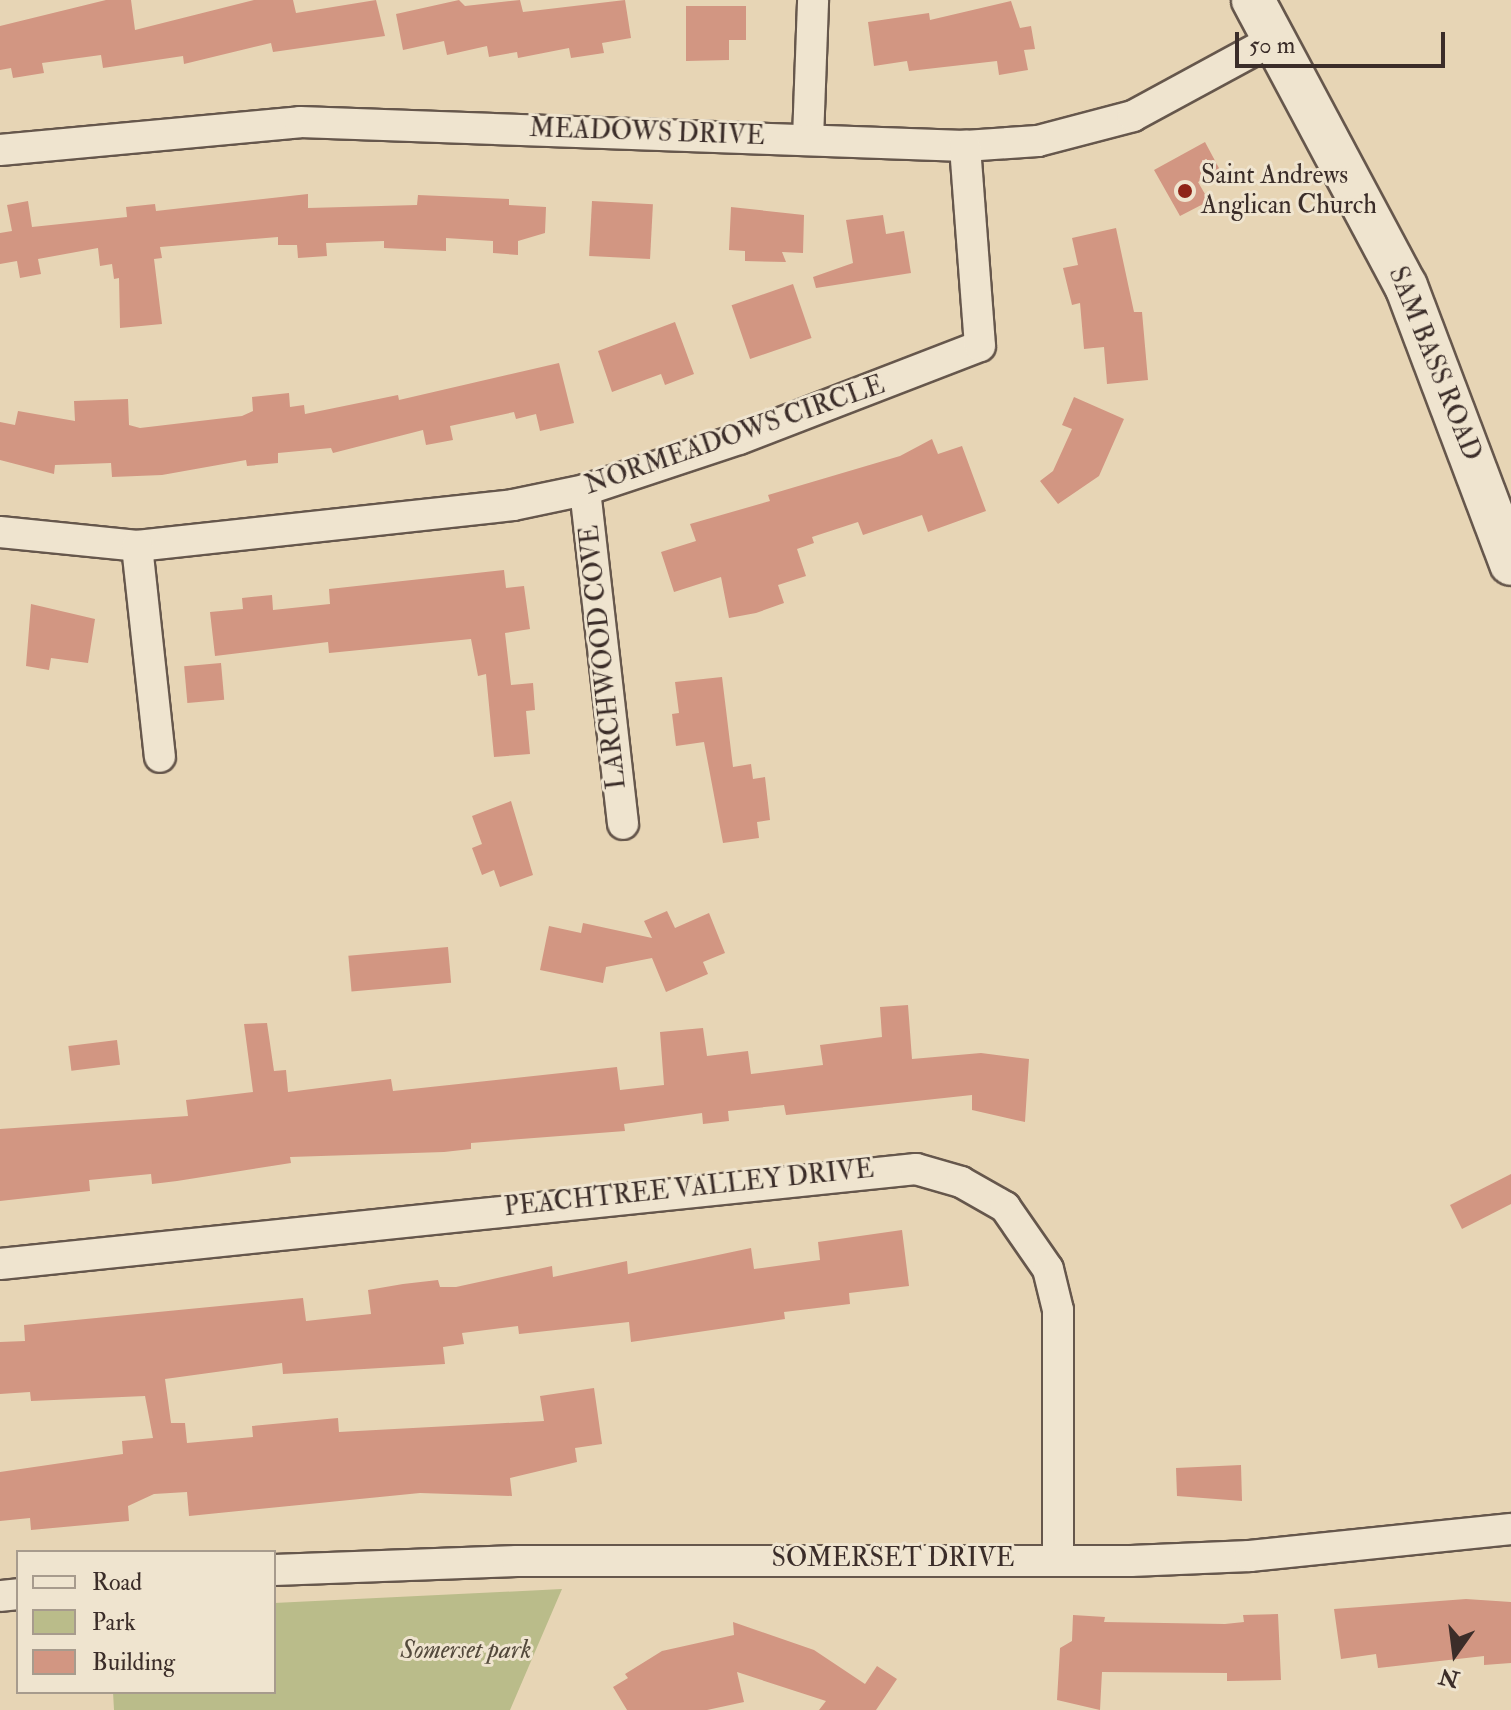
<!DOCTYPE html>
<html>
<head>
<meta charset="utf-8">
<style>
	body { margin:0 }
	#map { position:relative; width:1511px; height:1710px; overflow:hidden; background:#e7d5b5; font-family:"IM FELL Double Pica",serif }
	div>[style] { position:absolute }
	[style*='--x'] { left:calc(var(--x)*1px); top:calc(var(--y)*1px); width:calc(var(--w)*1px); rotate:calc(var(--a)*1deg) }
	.green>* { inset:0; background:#babc8a }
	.building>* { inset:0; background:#d29682; transform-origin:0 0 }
	.roads { filter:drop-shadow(2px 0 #66574c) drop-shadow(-2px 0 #66574c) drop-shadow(0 2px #66574c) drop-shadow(0 -2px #66574c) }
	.street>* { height:30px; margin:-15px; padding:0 15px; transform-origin:15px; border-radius:15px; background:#efe4cf }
	.secondary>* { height:42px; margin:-21px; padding:0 21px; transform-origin:21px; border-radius:21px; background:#efe4cf }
	.dots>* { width:22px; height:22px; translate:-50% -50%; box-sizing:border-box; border:4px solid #efe4cf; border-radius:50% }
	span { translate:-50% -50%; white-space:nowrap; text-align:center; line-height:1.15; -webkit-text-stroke:6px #efe4cf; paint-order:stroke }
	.street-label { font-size:26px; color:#3b2d29 }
	.poi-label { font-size:26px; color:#3b2d29 }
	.left { translate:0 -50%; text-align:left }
	.park-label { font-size:26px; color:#544a3c; font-style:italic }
	.legend { position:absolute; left:16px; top:1550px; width:260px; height:144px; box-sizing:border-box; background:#efe4cf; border:2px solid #a79b8d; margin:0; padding:10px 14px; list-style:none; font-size:24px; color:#3b2d29 }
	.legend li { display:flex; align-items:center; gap:16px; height:40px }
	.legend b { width:40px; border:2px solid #a79b8d }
	.north { position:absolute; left:1415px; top:1614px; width:80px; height:80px; -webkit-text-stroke:6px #efe4cf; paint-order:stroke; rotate:194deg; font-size:22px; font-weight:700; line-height:32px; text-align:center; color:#3b2d29 }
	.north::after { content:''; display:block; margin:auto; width:28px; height:36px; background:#3b2d29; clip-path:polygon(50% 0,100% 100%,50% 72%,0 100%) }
	.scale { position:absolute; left:1235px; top:32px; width:210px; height:36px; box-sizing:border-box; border:4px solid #3b2d29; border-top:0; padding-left:10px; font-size:24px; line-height:28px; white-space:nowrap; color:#3b2d29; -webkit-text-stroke:6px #efe4cf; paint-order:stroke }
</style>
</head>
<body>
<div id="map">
	<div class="green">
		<div style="clip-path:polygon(562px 1589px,510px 1710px,114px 1710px,113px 1692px,274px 1692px,274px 1603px)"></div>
	</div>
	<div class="building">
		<div style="clip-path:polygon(106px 0,131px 0,135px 30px,254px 0,293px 0,296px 13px,376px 0,385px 36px,273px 52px,271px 43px,184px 64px,183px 56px,103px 68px,101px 55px,42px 63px,44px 73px,13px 78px,11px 68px,0 70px,0 26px)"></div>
		<div style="clip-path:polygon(459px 0,465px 6px,520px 0,523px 12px,625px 0,631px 38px,602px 43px,604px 53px,571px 58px,569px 48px,518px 58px,517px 52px,489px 57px,487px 46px,447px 55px,444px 41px,403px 50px,396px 14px)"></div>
		<div style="clip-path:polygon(1011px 1px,1020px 28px,1031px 26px,1035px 49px,1024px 50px,1028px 70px,999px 75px,997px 61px,909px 71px,907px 61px,874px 66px,868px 22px,929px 13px,930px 20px)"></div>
		<div style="clip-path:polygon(686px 6px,746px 6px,746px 40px,729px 40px,729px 60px,686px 61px)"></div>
		<div style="clip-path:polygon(1205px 142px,1220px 170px,1198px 182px,1209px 201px,1180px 216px,1154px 170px)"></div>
		<div style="clip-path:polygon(308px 194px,308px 208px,417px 205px,418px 195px,509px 199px,509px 205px,546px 207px,545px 233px,518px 241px,518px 255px,493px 253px,493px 241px,446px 238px,446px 251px,384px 248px,384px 241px,326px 243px,327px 256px,298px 258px,297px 245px,278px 245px,278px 237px,160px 247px,162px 258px,154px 259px,162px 324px,120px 328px,119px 278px,114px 279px,112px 264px,100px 266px,98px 248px,38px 259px,41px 274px,20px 278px,17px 261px,0 264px,0 233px,12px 231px,7px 205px,28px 201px,32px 227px,127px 217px,126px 207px,155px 204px,156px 211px)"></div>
		<div style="left:592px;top:201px;width:61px;height:55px;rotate:3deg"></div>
		<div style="clip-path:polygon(731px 207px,804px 215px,803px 253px,782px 252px,786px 262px,745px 261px,745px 251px,729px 250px)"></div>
		<div style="clip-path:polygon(883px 215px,886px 234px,904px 231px,911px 273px,816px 288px,813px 277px,853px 263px,846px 220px)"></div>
		<div style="clip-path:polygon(1116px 228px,1134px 312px,1142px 312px,1148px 380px,1107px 384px,1104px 347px,1084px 349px,1080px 303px,1072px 305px,1063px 268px,1078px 265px,1072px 238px)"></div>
		<div style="left:793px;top:284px;width:57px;height:65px;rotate:71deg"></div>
		<div style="clip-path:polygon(675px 322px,694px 374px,665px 385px,661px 374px,612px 392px,598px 351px)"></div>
		<div style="clip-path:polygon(559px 363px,574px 423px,540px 431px,536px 414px,516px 419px,514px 412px,450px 426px,453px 440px,426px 445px,423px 430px,333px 453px,331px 448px,278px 453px,278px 463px,247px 466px,246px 460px,162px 475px,112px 477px,111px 463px,55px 465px,54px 474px,0 460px,0 422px,15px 425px,18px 411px,75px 421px,74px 401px,128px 399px,129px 425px,140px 428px,242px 416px,253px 411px,252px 397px,289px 393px,290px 407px,304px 405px,305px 414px,398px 395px,399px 400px)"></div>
		<div style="clip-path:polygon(1074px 397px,1124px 419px,1099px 476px,1058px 504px,1040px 481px,1053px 471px,1072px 429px,1062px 425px)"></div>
		<div style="clip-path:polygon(932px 439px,938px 454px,962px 446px,986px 511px,928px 532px,922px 515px,863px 535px,858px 522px,812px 537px,814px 543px,797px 549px,806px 576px,778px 585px,784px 603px,756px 613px,729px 618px,721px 577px,674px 592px,661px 552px,696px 541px,690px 524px,770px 501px,768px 495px,900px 456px)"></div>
		<div style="clip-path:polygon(504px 570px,506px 588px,524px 586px,530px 629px,505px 633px,511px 685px,533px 683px,535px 710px,526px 711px,530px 754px,494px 757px,486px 674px,478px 676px,471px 639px,329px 653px,328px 642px,215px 656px,210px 612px,243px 609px,242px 598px,272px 595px,273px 610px,330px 604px,329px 589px)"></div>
		<div style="clip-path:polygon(31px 604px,95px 619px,88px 663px,51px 658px,49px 670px,26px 666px)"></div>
		<div style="left:221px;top:663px;width:37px;height:37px;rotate:85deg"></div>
		<div style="clip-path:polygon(722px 677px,733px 767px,751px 764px,753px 779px,765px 777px,770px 820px,757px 822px,759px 838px,723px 843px,704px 742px,676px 746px,672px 714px,679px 713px,675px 682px)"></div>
		<div style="clip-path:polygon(511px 801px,533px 875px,500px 887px,494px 870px,482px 875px,472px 848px,482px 844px,472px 816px)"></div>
		<div style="clip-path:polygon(667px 911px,675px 928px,709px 913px,725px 953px,703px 962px,708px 974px,666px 992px,652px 958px,606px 967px,603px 983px,540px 970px,549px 926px,581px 933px,583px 923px,652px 938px,644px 921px)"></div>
		<div style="left:448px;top:947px;width:36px;height:100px;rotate:85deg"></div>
		<div style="clip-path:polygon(908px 1005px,912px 1059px,981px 1053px,1029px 1059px,1025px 1122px,972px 1110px,972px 1095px,786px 1115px,784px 1105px,728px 1111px,729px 1121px,703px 1124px,702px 1113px,624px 1124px,625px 1131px,471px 1143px,471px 1149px,444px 1152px,290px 1157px,291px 1163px,177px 1181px,152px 1184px,151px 1174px,89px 1180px,90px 1191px,0 1201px,0 1129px,188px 1116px,186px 1100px,253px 1092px,244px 1024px,267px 1023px,274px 1071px,286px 1070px,288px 1092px,391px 1079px,393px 1091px,617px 1067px,620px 1090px,664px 1085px,660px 1032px,703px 1028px,707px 1056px,748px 1051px,751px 1074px,823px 1065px,820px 1045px,882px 1037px,880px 1007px)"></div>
		<div style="left:117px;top:1040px;width:25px;height:49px;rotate:83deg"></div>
		<div style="clip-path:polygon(1511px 1174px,1511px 1204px,1462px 1229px,1450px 1205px)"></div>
		<div style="clip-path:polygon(902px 1230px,909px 1286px,849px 1293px,850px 1304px,784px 1312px,785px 1319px,631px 1342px,629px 1322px,519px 1334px,518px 1326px,462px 1333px,464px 1344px,443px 1347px,445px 1364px,283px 1374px,282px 1363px,165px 1379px,171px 1423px,185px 1423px,187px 1443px,253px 1437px,252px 1426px,338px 1418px,339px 1432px,544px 1421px,540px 1396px,594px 1388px,602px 1444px,575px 1448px,577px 1462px,510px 1478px,512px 1496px,420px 1493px,189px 1516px,187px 1492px,154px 1494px,128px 1506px,129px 1521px,31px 1530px,30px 1518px,0 1521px,0 1472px,123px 1454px,122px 1441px,153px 1438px,145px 1396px,31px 1401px,30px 1392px,0 1394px,0 1342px,25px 1341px,24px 1325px,303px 1298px,306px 1321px,371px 1314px,368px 1290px,403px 1284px,438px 1280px,440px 1287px,456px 1287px,552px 1266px,553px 1277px,627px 1261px,628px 1274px,751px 1248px,754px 1269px,820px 1260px,818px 1242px)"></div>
		<div style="clip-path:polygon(1241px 1465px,1242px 1501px,1177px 1496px,1176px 1468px)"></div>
		<div style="clip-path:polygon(1466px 1599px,1511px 1602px,1511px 1663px,1484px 1665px,1484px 1656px,1378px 1668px,1376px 1654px,1341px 1659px,1334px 1609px)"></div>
		<div style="clip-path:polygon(1278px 1614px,1281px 1680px,1227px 1681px,1227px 1673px,1102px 1672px,1100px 1710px,1057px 1700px,1060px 1648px,1072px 1641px,1073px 1615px,1105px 1617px,1104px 1622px,1225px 1624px,1244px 1622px,1243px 1615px)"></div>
		<div style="clip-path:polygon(733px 1622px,814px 1650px,865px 1684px,877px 1666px,897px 1679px,876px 1710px,819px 1710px,826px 1701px,737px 1672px,744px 1702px,707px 1710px,627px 1710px,613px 1687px,628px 1678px,625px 1674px,662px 1651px,734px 1635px)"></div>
	</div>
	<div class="roads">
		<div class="street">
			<div style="--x:808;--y:139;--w:139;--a:-87.9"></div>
			<div style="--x:0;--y:150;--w:301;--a:-5.3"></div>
			<div style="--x:300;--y:122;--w:665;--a:2.07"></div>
			<div style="--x:965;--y:146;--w:73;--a:-3.9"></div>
			<div style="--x:1038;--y:141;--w:98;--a:-14.7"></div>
			<div style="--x:1133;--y:116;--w:159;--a:-28.5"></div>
			<div style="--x:585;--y:490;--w:336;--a:83.5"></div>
			<div style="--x:0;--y:532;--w:138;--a:5.8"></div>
			<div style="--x:137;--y:546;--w:378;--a:-6.2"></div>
			<div style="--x:513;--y:505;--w:74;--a:-11.8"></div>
			<div style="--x:585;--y:490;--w:162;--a:-18.3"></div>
			<div style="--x:739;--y:439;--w:258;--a:-21.1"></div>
			<div style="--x:980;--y:346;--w:201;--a:-94.3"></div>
			<div style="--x:137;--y:546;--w:212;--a:83.8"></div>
			<div style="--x:0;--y:1264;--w:921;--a:-5.92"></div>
			<div style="--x:916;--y:1169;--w:47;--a:16.1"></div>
			<div style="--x:961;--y:1182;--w:51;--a:29.6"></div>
			<div style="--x:1005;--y:1207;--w:75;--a:55.3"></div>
			<div style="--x:1048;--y:1269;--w:42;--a:76.3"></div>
			<div style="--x:1058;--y:1310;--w:249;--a:90"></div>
			<div style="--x:274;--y:1570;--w:243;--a:-2.1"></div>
			<div style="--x:517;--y:1561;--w:614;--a:0"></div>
			<div style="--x:1131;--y:1561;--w:119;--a:-2.4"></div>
			<div style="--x:1250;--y:1556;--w:262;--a:-5.9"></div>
			<div style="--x:0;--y:1596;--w:18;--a:-6"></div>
		</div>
		<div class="secondary">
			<div style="--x:1253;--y:0;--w:324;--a:61.9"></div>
			<div style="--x:1406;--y:286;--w:297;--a:69.3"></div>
		</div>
	</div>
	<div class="dots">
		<div style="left:1185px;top:191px;background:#8f2418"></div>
	</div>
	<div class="street-label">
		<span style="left:647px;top:133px;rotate:2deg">MEADOWS DRIVE</span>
		<span style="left:1434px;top:364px;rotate:68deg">SAM BASS ROAD</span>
		<span style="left:735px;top:436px;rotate:-19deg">NORMEADOWS CIRCLE</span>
		<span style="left:604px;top:657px;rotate:-96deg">LARCHWOOD COVE</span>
		<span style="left:689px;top:1189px;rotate:-6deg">PEACHTREE VALLEY DRIVE</span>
		<span style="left:893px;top:1559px">SOMERSET DRIVE</span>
	</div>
	<div class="poi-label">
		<span class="left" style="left:1201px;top:191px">Saint Andrews<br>Anglican Church</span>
	</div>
	<div class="park-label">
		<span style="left:466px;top:1651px">Somerset park</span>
	</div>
	<ul class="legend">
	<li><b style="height:10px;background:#efe4cf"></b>Road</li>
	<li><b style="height:22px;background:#babc8a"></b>Park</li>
	<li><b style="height:22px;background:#d29682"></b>Building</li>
	</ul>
	<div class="north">N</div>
	<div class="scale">50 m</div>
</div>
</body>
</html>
